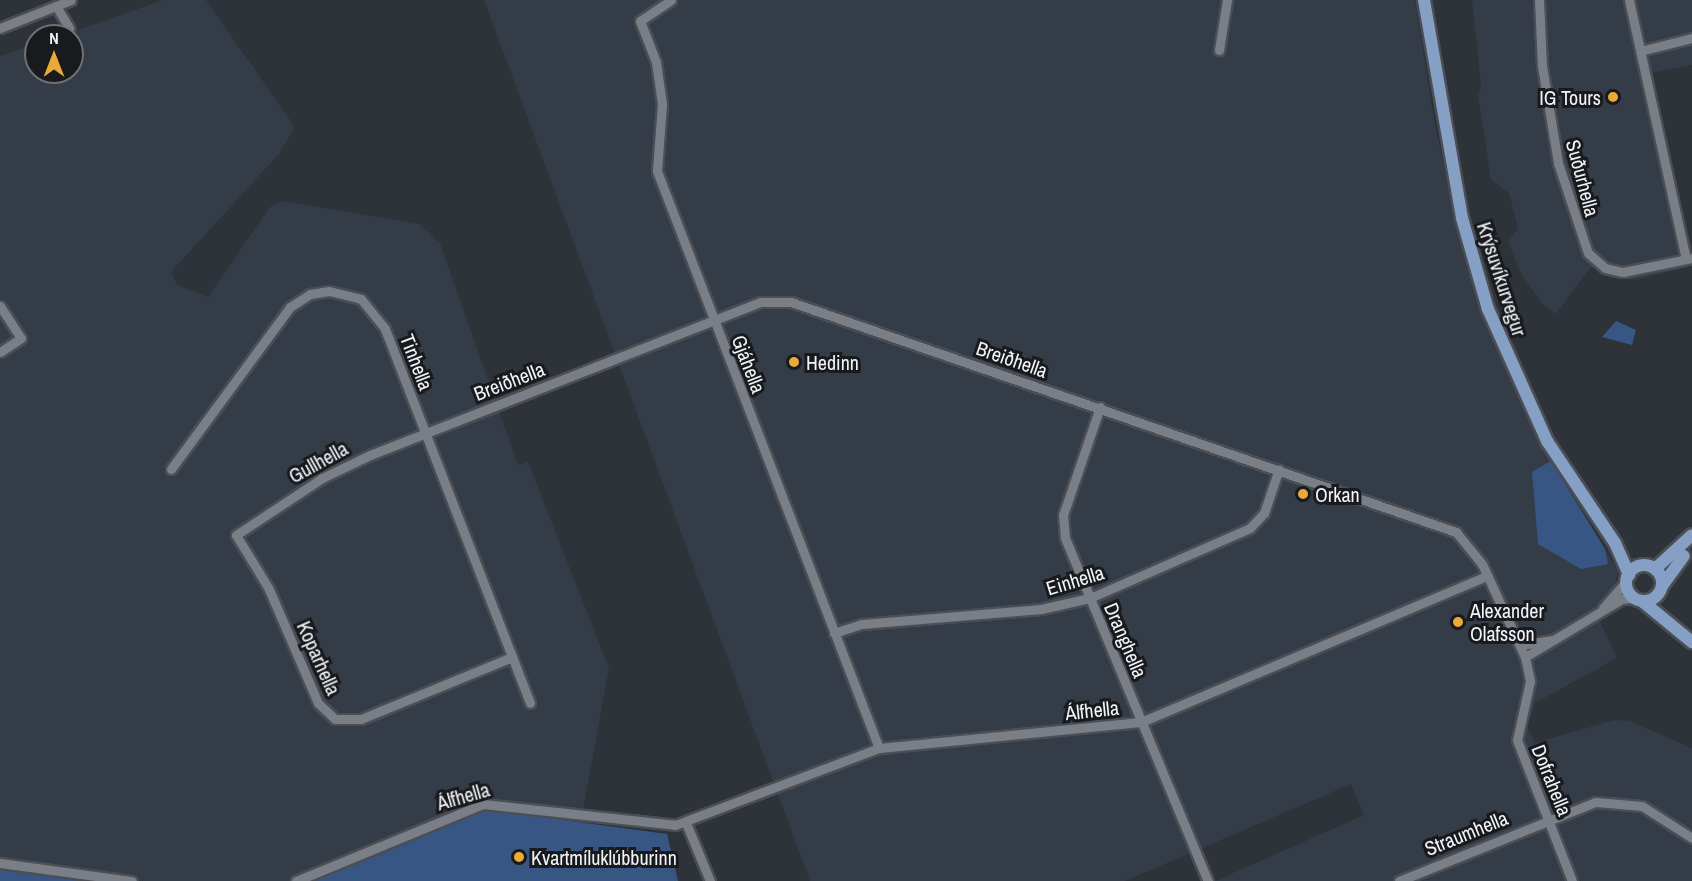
<!DOCTYPE html>
<html>
<head>
<meta charset="utf-8">
<style>
	body { margin:0 }
	#map { position:relative; width:1692px; height:881px; overflow:hidden; background:#2e3239; font-family:"Archivo Narrow",sans-serif }
	div>[style] { position:absolute }
	[style*='--x'] { left:calc(var(--x)*1px); top:calc(var(--y)*1px); width:calc(var(--w)*1px); rotate:calc(var(--a)*1deg) }
	.built>* { inset:0; background:#343c48 }
	.green>* { inset:0; background:#375684 }
	.roads { filter:drop-shadow(2px 0 #4b4e54) drop-shadow(-2px 0 #4b4e54) drop-shadow(0 2px #4b4e54) drop-shadow(0 -2px #4b4e54) }
	.minor>* { height:9px; margin:-4.5px; padding:0 4.5px; transform-origin:4.5px; border-radius:4.5px; background:#7a7f87 }
	.major>* { height:12px; margin:-6px; padding:0 6px; transform-origin:6px; border-radius:6px; background:#869fc5 }
	.major>.ring { margin:-6px; padding:0; box-sizing:content-box; background:none; border:12px solid #869fc5; border-radius:50% }
	.dots>* { width:16px; height:16px; translate:-50% -50%; box-sizing:border-box; border:3px solid #181a1d; border-radius:50% }
	span { translate:-50% -50%; white-space:nowrap; text-align:center; line-height:1.15; -webkit-text-stroke:6px #181a1d; paint-order:stroke }
	.poi-label { font-size:20px; color:#f1f4f8 }
	.right { translate:-100% -50%; text-align:right }
	.left { translate:0 -50%; text-align:left }
	.street-label { font-size:20px; color:#f1f4f8 }
	.north { position:absolute; left:24px; top:24px; width:60px; height:60px; box-sizing:border-box; background:#181a1d; border:2px solid #6f7175; border-radius:50%; rotate:0deg; font-size:16px; font-weight:700; line-height:24px; text-align:center; color:#f1f4f8 }
	.north::after { content:''; display:block; margin:auto; width:21px; height:27px; background:#eaaa38; clip-path:polygon(50% 0,100% 100%,50% 72%,0 100%) }
</style>
</head>
<body>
<div id="map">
	<div class="built">
		<div style="clip-path:polygon(163px 0,206px 0,295px 127px,279px 154px,171px 272px,177px 285px,208px 297px,270px 207px,283px 201px,419px 224px,440px 243px,518px 465px,528px 462px,609px 668px,581px 821px,502px 809px,308px 881px,132px 881px,0 861px,0 56px,36px 44px,36px 72px,72px 72px,72px 36px,61px 36px)"></div>
		<div style="clip-path:polygon(484px 0,1415px 0,1435px 126px,1473px 284px,1533px 430px,1618px 571px,1616px 585px,1594px 609px,1617px 658px,1535px 703px,1527px 726px,1535px 743px,1614px 720px,1630px 721px,1692px 748px,1692px 881px,1215px 881px,1364px 815px,1351px 784px,1125px 881px,810px 881px)"></div>
		<div style="clip-path:polygon(1472px 0,1692px 0,1692px 65px,1651px 73px,1692px 266px,1636px 280px,1610px 277px,1591px 267px,1556px 314px,1543px 305px,1521px 274px,1508px 242px,1518px 228px,1509px 193px,1491px 180px,1478px 96px,1481px 86px)"></div>
	</div>
	<div class="green">
		<div style="clip-path:polygon(1616px 321px,1636px 330px,1632px 345px,1602px 337px)"></div>
		<div style="clip-path:polygon(1551px 461px,1605px 549px,1608px 564px,1581px 569px,1538px 544px,1532px 472px)"></div>
		<div style="clip-path:polygon(482px 809px,667px 834px,678px 881px,308px 881px)"></div>
		<div style="clip-path:polygon(0 861px,132px 881px,0 881px)"></div>
	</div>
	<div class="roads">
		<div class="minor">
			<div style="--x:671;--y:0;--w:37;--a:146"></div>
			<div style="--x:640;--y:21;--w:44;--a:68.7"></div>
			<div style="--x:656;--y:62;--w:42;--a:81.9"></div>
			<div style="--x:662;--y:104;--w:67;--a:94.3"></div>
			<div style="--x:657;--y:171;--w:618;--a:68.96"></div>
			<div style="--x:1539;--y:0;--w:66;--a:87.4"></div>
			<div style="--x:1542;--y:66;--w:98;--a:80.6"></div>
			<div style="--x:1558;--y:163;--w:95;--a:71.6"></div>
			<div style="--x:1588;--y:253;--w:23;--a:41"></div>
			<div style="--x:1605;--y:268;--w:18;--a:13"></div>
			<div style="--x:1623;--y:272;--w:70;--a:-11.5"></div>
			<div style="--x:1629;--y:0;--w:265;--a:77.6"></div>
			<div style="--x:56;--y:6;--w:26;--a:59"></div>
			<div style="--x:0;--y:28;--w:76;--a:-21.5"></div>
			<div style="--x:1219;--y:50;--w:51;--a:-80.9"></div>
			<div style="--x:1640;--y:51;--w:54;--a:-14"></div>
			<div style="--x:0;--y:306;--w:38;--a:57"></div>
			<div style="--x:21;--y:338;--w:25;--a:146"></div>
			<div style="--x:1100;--y:407;--w:114;--a:108.9"></div>
			<div style="--x:1063;--y:515;--w:23;--a:85"></div>
			<div style="--x:1065;--y:538;--w:372;--a:67.4"></div>
			<div style="--x:171;--y:469;--w:201;--a:-53.7"></div>
			<div style="--x:290;--y:307;--w:24;--a:-33"></div>
			<div style="--x:310;--y:294;--w:19;--a:-9"></div>
			<div style="--x:329;--y:291;--w:33;--a:14"></div>
			<div style="--x:361;--y:299;--w:38;--a:51"></div>
			<div style="--x:385;--y:329;--w:401;--a:68.8"></div>
			<div style="--x:1603;--y:608;--w:37;--a:-49"></div>
			<div style="--x:834;--y:633;--w:29;--a:-18"></div>
			<div style="--x:862;--y:624;--w:180;--a:-4.8"></div>
			<div style="--x:1041;--y:609;--w:50;--a:-12.7"></div>
			<div style="--x:1090;--y:598;--w:175;--a:-23.6"></div>
			<div style="--x:1250;--y:528;--w:21;--a:-47"></div>
			<div style="--x:1264;--y:513;--w:46;--a:-71.2"></div>
			<div style="--x:1521;--y:645;--w:30;--a:-9"></div>
			<div style="--x:512;--y:657;--w:163;--a:157.7"></div>
			<div style="--x:361;--y:719;--w:26;--a:180"></div>
			<div style="--x:335;--y:719;--w:23;--a:-137"></div>
			<div style="--x:318;--y:703;--w:124;--a:-113.3"></div>
			<div style="--x:269;--y:589;--w:63;--a:-121.4"></div>
			<div style="--x:236;--y:535;--w:103;--a:-33.5"></div>
			<div style="--x:322;--y:478;--w:53;--a:-25.6"></div>
			<div style="--x:370;--y:455;--w:420;--a:-21.4"></div>
			<div style="--x:761;--y:302;--w:30;--a:0"></div>
			<div style="--x:791;--y:302;--w:704;--a:19.08"></div>
			<div style="--x:1456;--y:532;--w:41;--a:50.9"></div>
			<div style="--x:1482;--y:564;--w:102;--a:65.2"></div>
			<div style="--x:1525;--y:657;--w:25;--a:78"></div>
			<div style="--x:1530;--y:681;--w:60;--a:102.4"></div>
			<div style="--x:1517;--y:740;--w:151;--a:68.7"></div>
			<div style="--x:1525;--y:657;--w:113;--a:-30.9"></div>
			<div style="--x:1622;--y:599;--w:12;--a:-5"></div>
			<div style="--x:686;--y:823;--w:63;--a:67.5"></div>
			<div style="--x:0;--y:863;--w:133;--a:7.8"></div>
			<div style="--x:296;--y:881;--w:202;--a:-22.4"></div>
			<div style="--x:483;--y:804;--w:193;--a:6.2"></div>
			<div style="--x:675;--y:825;--w:218;--a:-20.7"></div>
			<div style="--x:879;--y:748;--w:263;--a:-5.7"></div>
			<div style="--x:1141;--y:722;--w:376;--a:-22.9"></div>
			<div style="--x:1399;--y:881;--w:212;--a:-21.9"></div>
			<div style="--x:1596;--y:802;--w:46;--a:5"></div>
			<div style="--x:1642;--y:806;--w:59;--a:32.6"></div>
		</div>
		<div class="major">
			<div style="--x:1424;--y:0;--w:221;--a:80.1"></div>
			<div style="--x:1462;--y:218;--w:95;--a:74.1"></div>
			<div style="--x:1488;--y:309;--w:145;--a:65.9"></div>
			<div style="--x:1547;--y:441;--w:123;--a:56.3"></div>
			<div style="--x:1615;--y:543;--w:35;--a:66"></div>
			<div class="ring" style="left:1626px;top:565px;width:24px;height:24px"></div>
			<div style="--x:1655;--y:569;--w:50;--a:-42.6"></div>
			<div style="--x:1662;--y:586;--w:37;--a:-54"></div>
			<div style="--x:1642;--y:601;--w:65;--a:39.4"></div>
		</div>
	</div>
	<div class="dots">
		<div style="left:1613px;top:97px;background:#eaaa38"></div>
		<div style="left:794px;top:362px;background:#eaaa38"></div>
		<div style="left:1303px;top:494px;background:#eaaa38"></div>
		<div style="left:1458px;top:622px;background:#eaaa38"></div>
		<div style="left:519px;top:857px;background:#eaaa38"></div>
	</div>
	<div class="poi-label">
		<span class="right" style="left:1601px;top:97px">IG Tours</span>
		<span class="left" style="left:806px;top:362px">Hedinn</span>
		<span class="left" style="left:1315px;top:494px">Orkan</span>
		<span class="left" style="left:1470px;top:622px">Alexander<br>Olafsson</span>
		<span class="left" style="left:531px;top:857px">Kvartmíluklúbburinn</span>
	</div>
	<div class="street-label">
		<span style="left:1583px;top:178px;rotate:75deg">Suðurhella</span>
		<span style="left:1502px;top:279px;rotate:72deg">Krýsuvíkurvegur</span>
		<span style="left:1012px;top:359px;rotate:19deg">Breiðhella</span>
		<span style="left:417px;top:362px;rotate:69deg">Tinhella</span>
		<span style="left:749px;top:364px;rotate:69deg">Gjáhella</span>
		<span style="left:509px;top:381px;rotate:-21deg">Breiðhella</span>
		<span style="left:318px;top:462px;rotate:-29deg">Gullhella</span>
		<span style="left:1075px;top:580px;rotate:-17deg">Einhella</span>
		<span style="left:1126px;top:640px;rotate:67deg">Dranghella</span>
		<span style="left:319px;top:658px;rotate:66deg">Koparhella</span>
		<span style="left:1092px;top:710px;rotate:-6deg">Álfhella</span>
		<span style="left:1552px;top:780px;rotate:68deg">Dofrahella</span>
		<span style="left:463px;top:796px;rotate:-16deg">Álfhella</span>
		<span style="left:1466px;top:833px;rotate:-22deg">Straumhella</span>
	</div>
	<div class="north">N</div>
</div>
</body>
</html>
